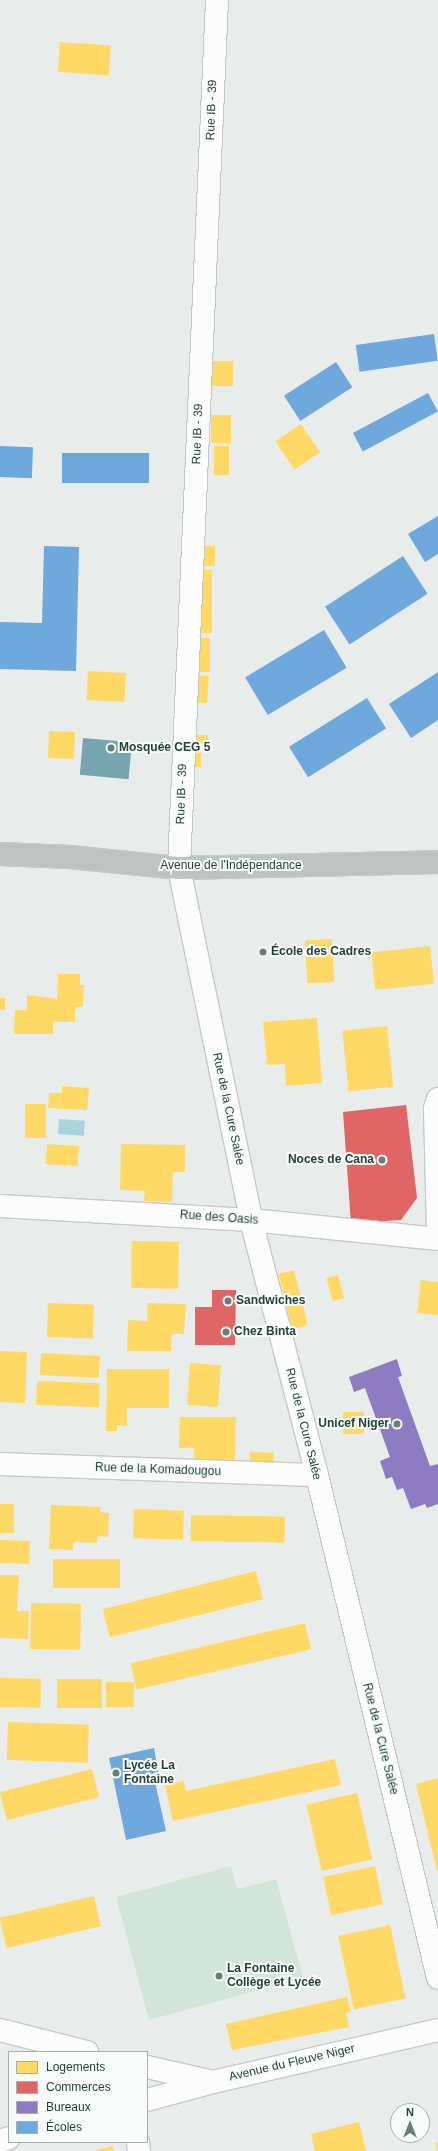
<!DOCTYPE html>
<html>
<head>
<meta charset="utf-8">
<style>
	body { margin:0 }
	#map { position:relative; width:438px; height:2151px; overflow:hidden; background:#e8edeb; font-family:Helvetica,sans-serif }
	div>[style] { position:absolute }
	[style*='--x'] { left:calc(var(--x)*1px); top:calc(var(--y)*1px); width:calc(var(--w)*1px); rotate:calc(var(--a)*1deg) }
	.green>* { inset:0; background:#d1e6d8 }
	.water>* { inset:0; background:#a9d4db; transform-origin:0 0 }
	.homes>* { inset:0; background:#ffd966; transform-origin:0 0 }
	.shops>* { inset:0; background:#e06666 }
	.offices>* { inset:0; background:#8e7cc3 }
	.schools>* { inset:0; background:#6fa8dc; transform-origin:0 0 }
	.public>* { inset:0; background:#76a5af; transform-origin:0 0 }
	.roads { filter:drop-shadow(1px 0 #c5cac8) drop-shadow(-1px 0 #c5cac8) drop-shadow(0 1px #c5cac8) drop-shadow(0 -1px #c5cac8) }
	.street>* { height:22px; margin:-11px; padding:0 11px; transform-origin:11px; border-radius:11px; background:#fcfcfc }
	.secondary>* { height:22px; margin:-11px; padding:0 11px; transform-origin:11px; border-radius:11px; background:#fcfcfc }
	.highway>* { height:22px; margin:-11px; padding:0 11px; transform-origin:11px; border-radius:11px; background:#bcc4c2 }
	.dots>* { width:11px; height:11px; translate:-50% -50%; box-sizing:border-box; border:2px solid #f7fbf9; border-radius:50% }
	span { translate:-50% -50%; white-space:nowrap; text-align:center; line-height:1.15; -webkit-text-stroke:4px #f7fbf9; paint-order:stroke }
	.street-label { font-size:12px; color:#24423a }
	.poi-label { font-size:12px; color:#24423a; font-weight:700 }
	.left { translate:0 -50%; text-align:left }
	.right { translate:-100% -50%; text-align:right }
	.legend { position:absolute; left:8px; top:2051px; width:140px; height:92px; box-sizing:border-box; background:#f7fbf9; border:1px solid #a3b1ad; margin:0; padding:5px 7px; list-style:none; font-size:12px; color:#24423a }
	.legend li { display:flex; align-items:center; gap:8px; height:20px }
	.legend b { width:20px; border:1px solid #a3b1ad }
	.north { position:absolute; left:390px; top:2103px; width:40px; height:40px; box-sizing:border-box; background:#f7fbf9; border:1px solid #a3b1ad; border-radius:50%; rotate:0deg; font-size:11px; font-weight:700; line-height:16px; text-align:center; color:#24423a }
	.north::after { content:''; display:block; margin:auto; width:14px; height:18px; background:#697e78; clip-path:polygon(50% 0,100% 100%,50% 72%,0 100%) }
</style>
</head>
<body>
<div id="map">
	<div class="green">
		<div style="clip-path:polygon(231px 1866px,237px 1889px,276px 1879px,303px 1978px,149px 2020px,116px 1897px)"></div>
	</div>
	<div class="water">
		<div style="left:59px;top:1119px;width:26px;height:15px;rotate:4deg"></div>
	</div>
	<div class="homes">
		<div style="left:60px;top:42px;width:51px;height:30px;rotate:4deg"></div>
		<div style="left:212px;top:361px;width:21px;height:25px"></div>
		<div style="left:211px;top:415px;width:20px;height:28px"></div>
		<div style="left:301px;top:424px;width:34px;height:31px;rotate:56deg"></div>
		<div style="left:214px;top:446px;width:15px;height:29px"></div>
		<div style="left:202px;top:546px;width:13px;height:20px"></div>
		<div style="left:191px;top:570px;width:21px;height:63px"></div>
		<div style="left:197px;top:638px;width:13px;height:34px"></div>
		<div style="left:88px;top:671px;width:38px;height:29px;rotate:3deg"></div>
		<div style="left:195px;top:675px;width:14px;height:27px;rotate:4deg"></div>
		<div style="left:49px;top:731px;width:26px;height:27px;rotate:2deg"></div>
		<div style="left:208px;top:735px;width:10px;height:14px;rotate:90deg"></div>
		<div style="left:194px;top:750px;width:7px;height:17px"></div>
		<div style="left:332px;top:939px;width:43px;height:27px;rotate:87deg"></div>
		<div style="left:430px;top:946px;width:38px;height:59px;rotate:84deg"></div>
		<div style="clip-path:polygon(58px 974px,80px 974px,80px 985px,84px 985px,83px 1006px,75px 1007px,75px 1022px,53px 1022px,53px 1034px,14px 1034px,15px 1010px,27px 1010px,27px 995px,57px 999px)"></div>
		<div style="left:0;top:998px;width:5px;height:12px"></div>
		<div style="clip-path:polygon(317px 1018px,322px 1083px,286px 1086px,285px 1064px,267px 1065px,263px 1022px)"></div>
		<div style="left:387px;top:1026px;width:61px;height:45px;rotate:84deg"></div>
		<div style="clip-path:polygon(62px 1086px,89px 1088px,87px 1110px,48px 1108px,49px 1093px,62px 1093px)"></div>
		<div style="left:25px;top:1104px;width:21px;height:34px"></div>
		<div style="left:47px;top:1144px;width:32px;height:20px;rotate:4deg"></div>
		<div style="clip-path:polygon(121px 1144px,185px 1145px,185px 1172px,173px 1172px,172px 1202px,144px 1201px,145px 1191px,120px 1190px)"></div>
		<div style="left:132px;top:1241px;width:47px;height:47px;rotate:1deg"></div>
		<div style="left:294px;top:1270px;width:57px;height:16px;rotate:76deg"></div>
		<div style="left:338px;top:1275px;width:24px;height:12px;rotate:75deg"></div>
		<div style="clip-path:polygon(421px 1280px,438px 1282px,438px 1315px,417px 1313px)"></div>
		<div style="left:48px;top:1303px;width:46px;height:34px;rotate:2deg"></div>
		<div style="clip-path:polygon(148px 1303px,186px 1304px,184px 1334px,172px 1334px,171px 1351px,127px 1351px,128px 1320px,147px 1321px)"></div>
		<div style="left:0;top:1351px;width:27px;height:51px;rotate:2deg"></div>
		<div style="left:41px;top:1353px;width:59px;height:22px;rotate:3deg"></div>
		<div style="left:190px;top:1363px;width:31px;height:42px;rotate:4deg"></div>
		<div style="clip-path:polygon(107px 1369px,169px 1369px,169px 1408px,127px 1408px,127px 1426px,117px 1425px,117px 1431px,106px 1431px)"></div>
		<div style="left:37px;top:1381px;width:63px;height:24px;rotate:2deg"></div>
		<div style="left:343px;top:1412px;width:21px;height:22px"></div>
		<div style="clip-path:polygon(180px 1417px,236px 1417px,235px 1467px,194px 1466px,194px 1448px,179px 1448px)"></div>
		<div style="left:250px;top:1452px;width:24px;height:18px;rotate:2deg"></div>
		<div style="left:0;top:1504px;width:14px;height:29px"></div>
		<div style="clip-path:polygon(51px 1505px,101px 1507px,100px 1512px,109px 1513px,108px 1537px,97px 1536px,97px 1543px,73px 1542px,73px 1550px,49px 1549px)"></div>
		<div style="left:134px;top:1509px;width:50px;height:29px;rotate:2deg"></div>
		<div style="left:191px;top:1515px;width:94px;height:26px;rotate:1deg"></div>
		<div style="left:0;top:1540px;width:30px;height:23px;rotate:2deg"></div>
		<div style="left:53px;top:1559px;width:67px;height:29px"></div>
		<div style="left:256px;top:1571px;width:29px;height:158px;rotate:76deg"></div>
		<div style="clip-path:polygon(0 1575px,19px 1575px,17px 1611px,29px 1611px,28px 1639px,0 1638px)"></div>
		<div style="left:31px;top:1603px;width:50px;height:46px;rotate:1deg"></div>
		<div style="left:305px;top:1623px;width:27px;height:179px;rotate:77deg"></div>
		<div style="left:0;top:1678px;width:41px;height:29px;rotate:1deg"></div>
		<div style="left:57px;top:1679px;width:45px;height:29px"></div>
		<div style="left:106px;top:1682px;width:28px;height:25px"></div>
		<div style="left:8px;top:1722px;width:81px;height:38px;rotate:2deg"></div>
		<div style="clip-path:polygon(335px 1759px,341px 1785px,173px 1821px,165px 1785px,184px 1781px,186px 1791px)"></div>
		<div style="left:92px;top:1769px;width:29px;height:95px;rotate:76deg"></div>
		<div style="clip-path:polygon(438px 1778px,438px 1871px,437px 1871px,416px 1784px)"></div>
		<div style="left:357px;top:1793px;width:68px;height:52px;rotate:77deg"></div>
		<div style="left:375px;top:1866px;width:39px;height:53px;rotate:78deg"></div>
		<div style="left:94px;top:1896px;width:31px;height:97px;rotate:77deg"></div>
		<div style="left:390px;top:1925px;width:75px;height:53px;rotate:78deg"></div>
		<div style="clip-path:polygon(347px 1997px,351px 2012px,346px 2013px,349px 2027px,232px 2050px,226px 2024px)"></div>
		<div style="clip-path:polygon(359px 2122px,366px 2151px,315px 2151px,311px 2134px)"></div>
		<div style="clip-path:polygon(438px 2142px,438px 2151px,437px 2151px,435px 2143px)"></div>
		<div style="clip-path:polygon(113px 2146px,114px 2151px,96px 2151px,96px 2150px)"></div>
	</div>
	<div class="shops">
		<div style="clip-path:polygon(406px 1105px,417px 1198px,401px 1220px,351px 1223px,343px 1112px)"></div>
		<div style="clip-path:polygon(212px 1290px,236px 1290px,235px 1345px,195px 1345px,195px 1307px,212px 1307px)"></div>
	</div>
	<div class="offices">
		<div style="clip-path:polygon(397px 1359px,402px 1376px,398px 1377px,430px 1466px,438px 1464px,438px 1504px,427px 1508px,425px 1504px,411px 1509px,403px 1488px,397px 1490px,392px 1477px,386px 1479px,380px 1461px,390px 1457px,365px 1388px,354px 1392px,349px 1377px)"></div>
	</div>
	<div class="schools">
		<div style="left:434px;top:334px;width:27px;height:79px;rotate:82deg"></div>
		<div style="left:336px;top:362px;width:30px;height:62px;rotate:57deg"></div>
		<div style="left:428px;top:393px;width:21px;height:85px;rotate:62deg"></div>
		<div style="left:0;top:446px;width:33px;height:31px;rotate:2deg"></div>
		<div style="left:62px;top:453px;width:87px;height:30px"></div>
		<div style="clip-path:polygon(438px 516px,438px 554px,425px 562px,408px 534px)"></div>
		<div style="clip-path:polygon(44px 546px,79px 547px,76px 671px,0 669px,0 622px,42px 623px)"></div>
		<div style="left:403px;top:556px;width:45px;height:93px;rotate:57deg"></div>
		<div style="left:324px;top:630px;width:44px;height:92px;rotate:59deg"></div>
		<div style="clip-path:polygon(438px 672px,438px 720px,411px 738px,389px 704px)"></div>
		<div style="left:367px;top:698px;width:36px;height:92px;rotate:58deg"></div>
		<div style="clip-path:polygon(154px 1748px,158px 1772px,153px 1773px,166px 1831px,126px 1840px,109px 1758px)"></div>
	</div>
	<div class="public">
		<div style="left:83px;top:738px;width:49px;height:37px;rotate:5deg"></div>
	</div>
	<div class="roads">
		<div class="street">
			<div style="--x:217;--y:0;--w:869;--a:92.51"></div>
			<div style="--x:179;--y:868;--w:359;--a:78.4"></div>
			<div style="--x:251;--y:1220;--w:263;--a:75.5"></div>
			<div style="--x:317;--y:1475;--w:517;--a:76.47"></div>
			<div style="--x:438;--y:1099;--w:10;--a:107"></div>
			<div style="--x:435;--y:1109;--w:123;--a:88.6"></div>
			<div style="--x:0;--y:1206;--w:251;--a:3.2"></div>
			<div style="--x:251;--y:1220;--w:188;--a:5.8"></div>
			<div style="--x:0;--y:1464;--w:317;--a:2"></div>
			<div style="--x:147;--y:2100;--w:68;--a:-15.3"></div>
			<div style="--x:213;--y:2082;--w:231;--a:-13"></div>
			<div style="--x:0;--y:2141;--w:9;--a:-18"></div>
			<div style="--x:138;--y:2142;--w:9;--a:84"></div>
		</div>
		<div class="secondary">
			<div style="--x:0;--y:2030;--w:90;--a:14.2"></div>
			<div style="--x:147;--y:2067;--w:68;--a:12.8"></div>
		</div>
		<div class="highway">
			<div style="--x:0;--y:854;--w:70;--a:2.5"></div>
			<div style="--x:70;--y:857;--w:110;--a:5.8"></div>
			<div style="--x:179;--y:868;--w:259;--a:-1.3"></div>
		</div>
	</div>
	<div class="dots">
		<div style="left:111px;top:748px;background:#697e78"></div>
		<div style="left:263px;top:952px;background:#697e78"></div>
		<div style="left:382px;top:1160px;background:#697e78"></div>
		<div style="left:228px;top:1301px;background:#697e78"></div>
		<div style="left:226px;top:1332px;background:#697e78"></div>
		<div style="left:397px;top:1424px;background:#697e78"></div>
		<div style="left:116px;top:1773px;background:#697e78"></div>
		<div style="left:219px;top:1976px;background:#697e78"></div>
	</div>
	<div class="street-label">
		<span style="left:212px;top:110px;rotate:-88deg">Rue IB - 39</span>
		<span style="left:198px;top:434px;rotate:-88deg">Rue IB - 39</span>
		<span style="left:182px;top:794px;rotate:-88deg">Rue IB - 39</span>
		<span style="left:231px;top:866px">Avenue de l'Indépendance</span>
		<span style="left:228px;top:1109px;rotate:78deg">Rue de la Cure Salée</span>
		<span style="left:219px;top:1218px;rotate:4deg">Rue des Oasis</span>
		<span style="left:303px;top:1424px;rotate:76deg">Rue de la Cure Salée</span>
		<span style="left:158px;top:1470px;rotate:2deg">Rue de la Komadougou</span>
		<span style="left:380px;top:1739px;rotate:76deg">Rue de la Cure Salée</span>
		<span style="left:292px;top:2063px;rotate:-13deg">Avenue du Fleuve Niger</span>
	</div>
	<div class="poi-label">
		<span class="left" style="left:119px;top:748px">Mosquée CEG 5</span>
		<span class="left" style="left:271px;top:952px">École des Cadres</span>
		<span class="right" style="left:374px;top:1160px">Noces de Cana</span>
		<span class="left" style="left:236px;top:1301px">Sandwiches</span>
		<span class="left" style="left:234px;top:1332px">Chez Binta</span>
		<span class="right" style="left:389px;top:1424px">Unicef Niger</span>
		<span class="left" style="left:124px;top:1773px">Lycée La<br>Fontaine</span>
		<span class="left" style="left:227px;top:1976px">La Fontaine<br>Collège et Lycée</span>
	</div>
	<ul class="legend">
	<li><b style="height:11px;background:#ffd966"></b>Logements</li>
	<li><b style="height:11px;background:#e06666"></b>Commerces</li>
	<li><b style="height:11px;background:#8e7cc3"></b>Bureaux</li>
	<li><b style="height:11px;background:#6fa8dc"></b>Écoles</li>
	</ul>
	<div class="north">N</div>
</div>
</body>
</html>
